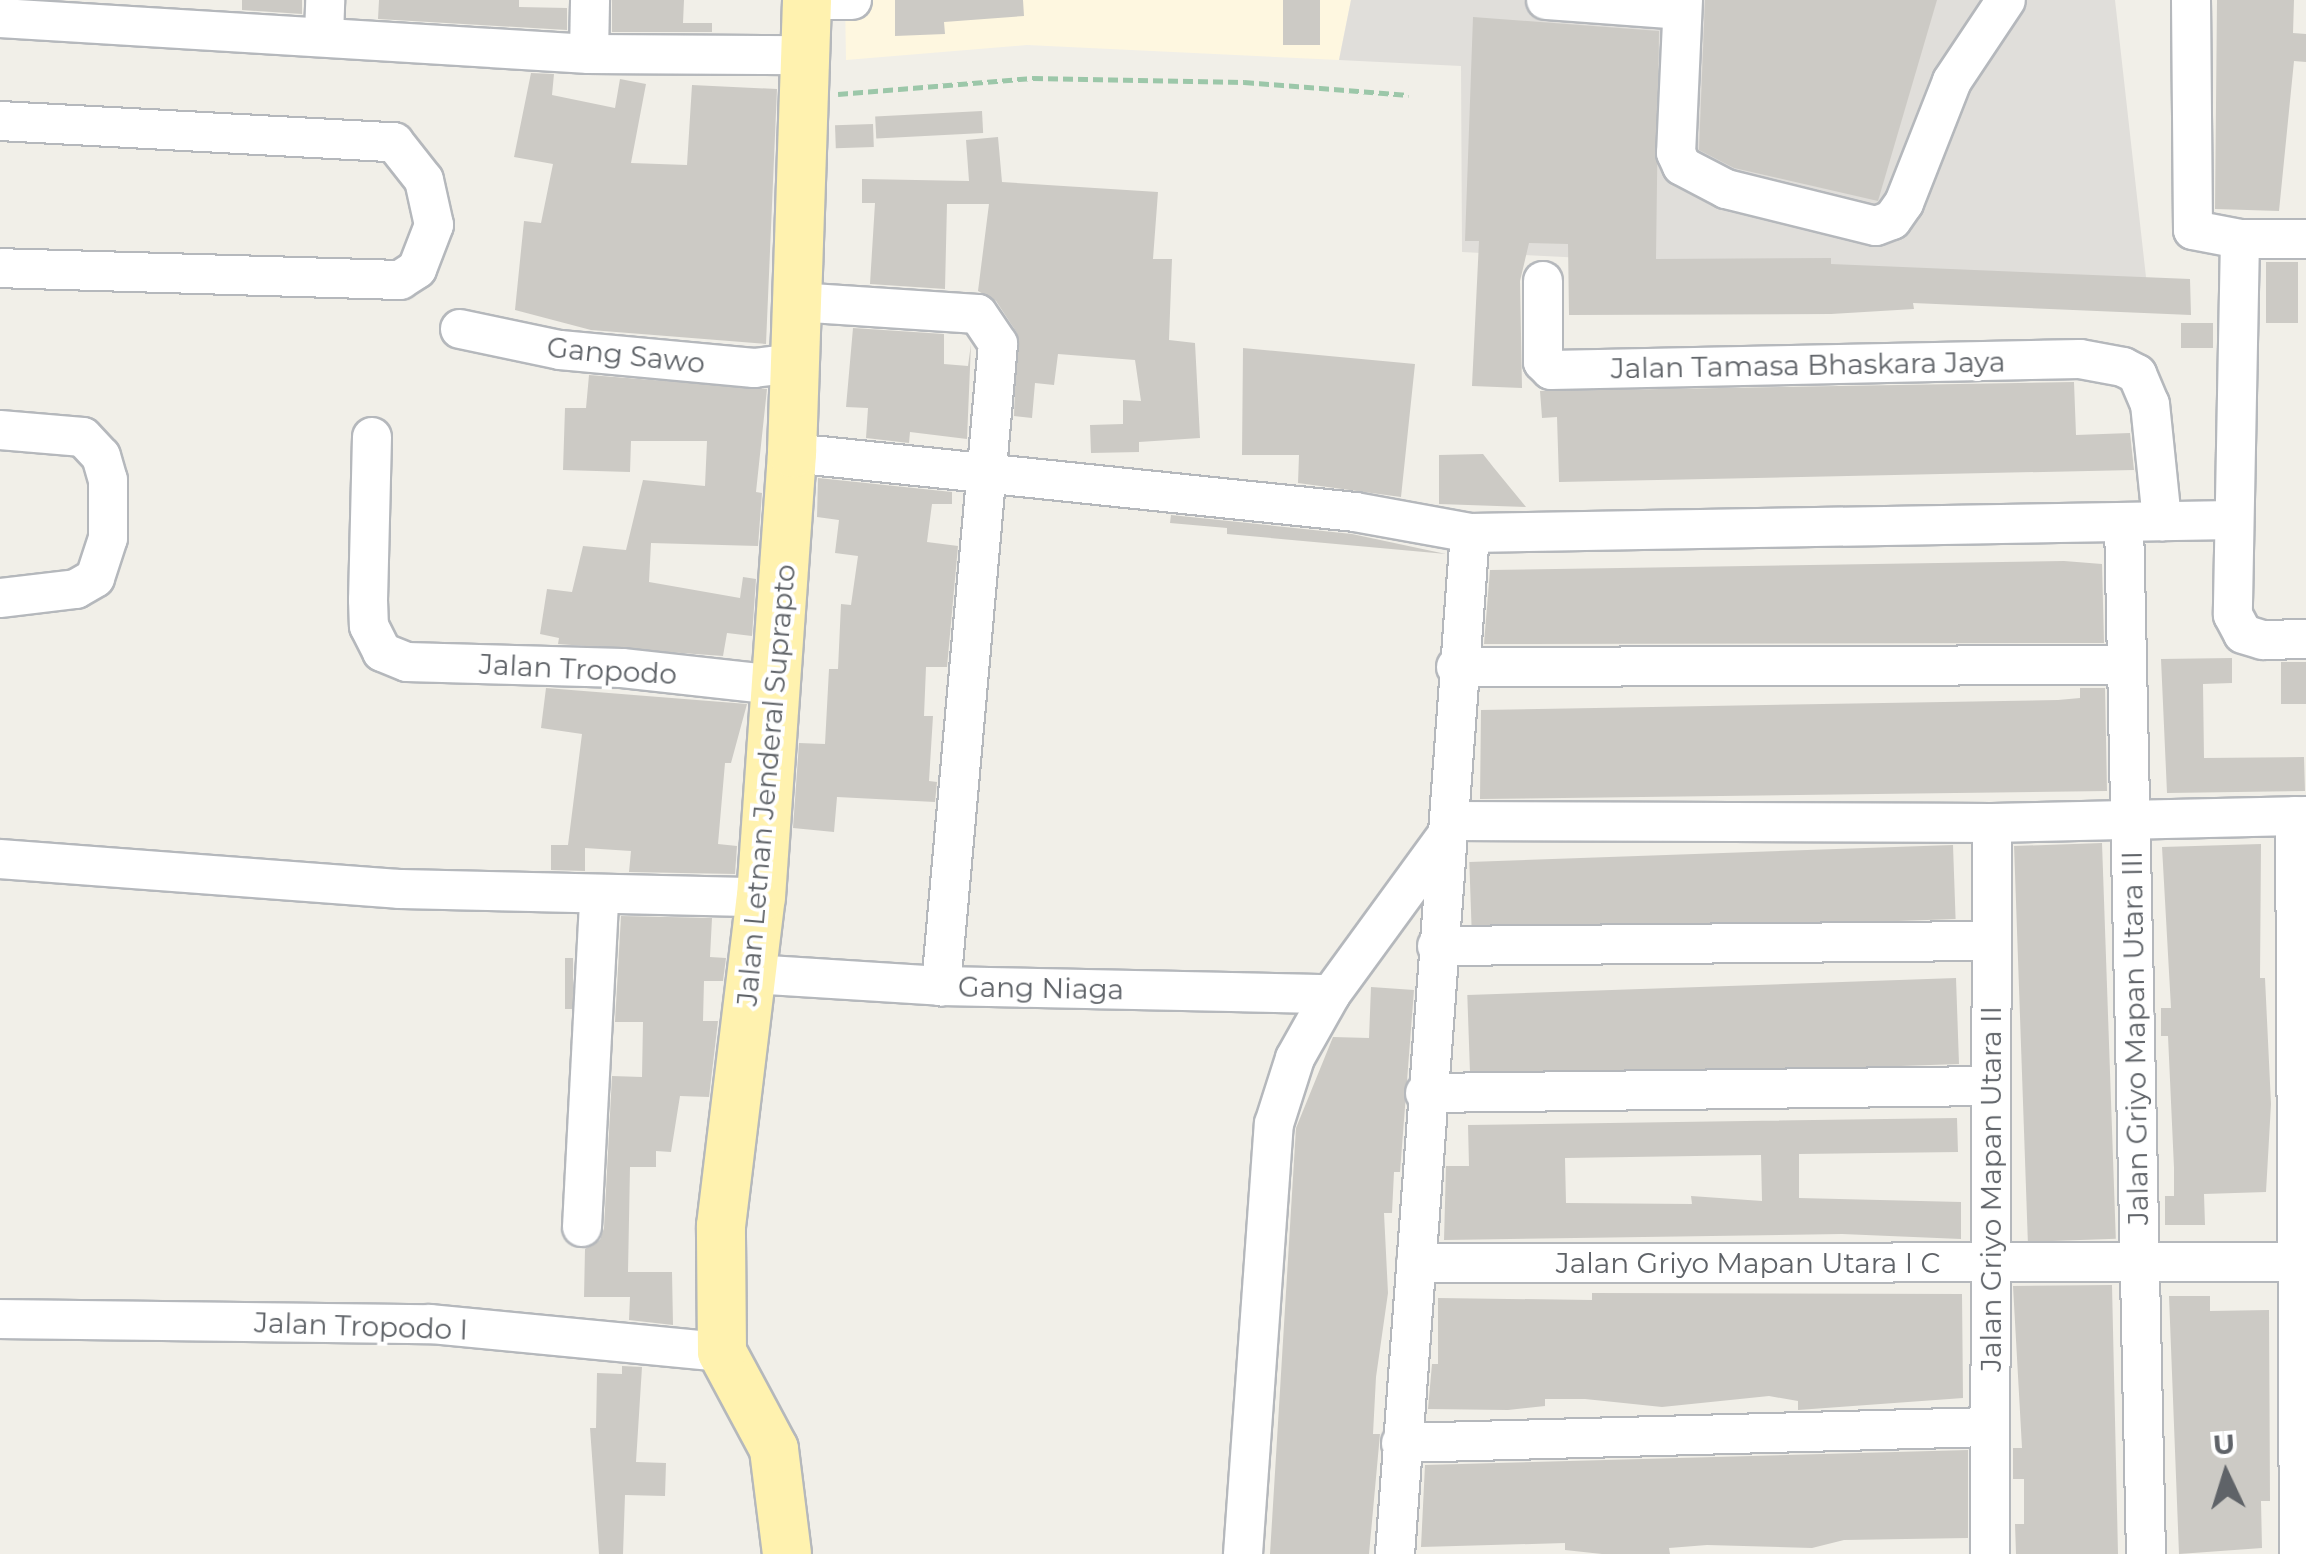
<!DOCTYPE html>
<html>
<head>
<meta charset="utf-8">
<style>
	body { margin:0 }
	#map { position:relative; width:2306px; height:1554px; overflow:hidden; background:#f1efe8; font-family:Montserrat,sans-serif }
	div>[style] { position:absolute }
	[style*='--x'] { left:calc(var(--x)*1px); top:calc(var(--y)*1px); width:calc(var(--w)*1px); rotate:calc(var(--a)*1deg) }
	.commercial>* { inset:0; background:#fef7e0 }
	.industrial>* { inset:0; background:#e0deda }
	.building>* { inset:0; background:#cccac5; transform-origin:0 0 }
	.path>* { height:5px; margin-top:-2.5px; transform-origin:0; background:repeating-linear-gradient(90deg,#9cc7a9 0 10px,transparent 0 15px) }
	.roads { filter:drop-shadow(2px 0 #b5b8bc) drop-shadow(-2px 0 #b5b8bc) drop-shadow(0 2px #b5b8bc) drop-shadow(0 -2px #b5b8bc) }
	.minor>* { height:38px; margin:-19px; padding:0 19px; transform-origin:19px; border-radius:19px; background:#fff }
	.major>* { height:48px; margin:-24px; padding:0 24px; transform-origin:24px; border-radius:24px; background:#fff2af }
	span { translate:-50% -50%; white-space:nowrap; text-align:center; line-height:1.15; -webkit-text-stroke:8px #fff; paint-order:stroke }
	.street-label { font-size:28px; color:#5f6368 }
	.north { position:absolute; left:2176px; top:1424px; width:100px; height:100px; -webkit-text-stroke:8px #fff; paint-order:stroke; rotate:356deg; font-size:28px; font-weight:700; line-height:40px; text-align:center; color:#5f6368 }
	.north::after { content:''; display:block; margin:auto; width:35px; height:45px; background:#5f6368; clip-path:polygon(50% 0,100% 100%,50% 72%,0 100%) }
</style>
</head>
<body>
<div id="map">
	<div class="commercial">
		<div style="clip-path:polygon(845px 0,1351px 0,1339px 60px,1027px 45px,846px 60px)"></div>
	</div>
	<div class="industrial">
		<div style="clip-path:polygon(1351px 0,2115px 0,2147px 286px,1462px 252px,1461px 66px,1339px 60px)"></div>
	</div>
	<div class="building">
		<div style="clip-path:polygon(242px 0,302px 0,302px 14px,242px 10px)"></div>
		<div style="clip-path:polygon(379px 0,519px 0,519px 7px,567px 8px,567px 30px,378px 19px)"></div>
		<div style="clip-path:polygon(612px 0,684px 0,683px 23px,712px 23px,712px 32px,612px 32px)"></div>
		<div style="clip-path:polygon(895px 0,1023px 0,1024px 16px,944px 22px,945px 34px,895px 36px)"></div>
		<div style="left:1283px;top:0;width:37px;height:45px"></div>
		<div style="clip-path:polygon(1705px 0,1937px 0,1878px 201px,1734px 168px,1699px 150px)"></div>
		<div style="clip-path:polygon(2217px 0,2294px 0,2293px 33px,2306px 34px,2306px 62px,2294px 61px,2279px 211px,2215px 209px)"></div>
		<div style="clip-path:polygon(1473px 17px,1659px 31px,1656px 259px,1831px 258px,1831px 264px,2190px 279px,2191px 315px,1913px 303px,1914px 309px,1831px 314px,1569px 315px,1568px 244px,1529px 243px,1520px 281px,1522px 388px,1472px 386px,1479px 241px,1465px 241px)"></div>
		<div style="clip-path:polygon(531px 73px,554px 74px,552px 95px,615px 108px,620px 79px,646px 84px,631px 163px,687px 165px,692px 85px,777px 89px,766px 344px,591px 330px,515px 310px,524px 221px,541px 223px,553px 164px,514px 157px)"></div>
		<div style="left:982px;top:111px;width:22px;height:107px;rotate:87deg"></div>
		<div style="left:873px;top:124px;width:23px;height:38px;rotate:88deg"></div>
		<div style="clip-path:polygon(998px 137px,1002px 182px,1158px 192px,1153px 259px,1172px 259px,1169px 340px,1195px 343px,1200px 438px,1139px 442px,1139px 452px,1091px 453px,1090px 425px,1123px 424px,1123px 400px,1141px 401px,1135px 360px,1058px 354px,1054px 385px,1035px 383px,1032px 418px,1014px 416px,1017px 333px,996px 301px,978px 291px,989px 204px,947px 204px,945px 289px,870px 284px,875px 203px,862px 203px,862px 179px,969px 181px,966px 140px)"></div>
		<div style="left:2266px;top:262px;width:32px;height:61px"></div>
		<div style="left:2213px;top:323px;width:25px;height:32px;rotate:90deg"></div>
		<div style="clip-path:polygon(853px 328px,944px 334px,944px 364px,968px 366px,971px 344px,967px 439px,910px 432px,909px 443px,866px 438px,868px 408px,846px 407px)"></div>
		<div style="clip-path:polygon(1243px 348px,1415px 364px,1401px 497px,1298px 483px,1299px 455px,1242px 455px)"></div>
		<div style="clip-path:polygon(589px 375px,767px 389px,756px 492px,762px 493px,758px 546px,651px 543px,649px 582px,740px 598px,743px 577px,756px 579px,752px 636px,727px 633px,723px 656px,558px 644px,559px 638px,540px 634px,547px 589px,572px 592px,583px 546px,626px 550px,643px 480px,705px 486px,707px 441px,631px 441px,630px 472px,563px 470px,565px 408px,586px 408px)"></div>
		<div style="clip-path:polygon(2074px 382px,2076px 435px,2130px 433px,2134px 470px,1559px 482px,1557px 417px,1542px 418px,1540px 391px)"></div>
		<div style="clip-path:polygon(1483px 454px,1494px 468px,1526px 507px,1439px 504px,1439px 455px)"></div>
		<div style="clip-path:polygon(818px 478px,952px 492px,952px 504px,932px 504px,927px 542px,958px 546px,947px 667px,926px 667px,924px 716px,933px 716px,929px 781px,937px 782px,935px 802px,837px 797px,834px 832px,793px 828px,799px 743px,825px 744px,829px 669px,838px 669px,841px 604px,851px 605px,858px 556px,835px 553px,839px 520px,817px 517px)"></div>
		<div style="clip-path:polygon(1171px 515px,1352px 534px,1446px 554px,1227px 534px,1227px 528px,1170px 523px)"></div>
		<div style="clip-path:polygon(2064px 561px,2102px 564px,2104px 643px,1484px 644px,1490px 570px)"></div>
		<div style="clip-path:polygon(2232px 658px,2232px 683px,2203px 684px,2204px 758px,2304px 757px,2305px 791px,2167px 793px,2161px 659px)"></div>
		<div style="left:2281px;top:662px;width:25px;height:42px"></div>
		<div style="clip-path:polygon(546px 688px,747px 704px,731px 763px,725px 763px,718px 844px,737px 846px,735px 874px,629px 872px,631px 851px,585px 848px,585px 871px,551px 870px,551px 845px,568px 845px,582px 734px,541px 728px)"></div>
		<div style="clip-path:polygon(2080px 688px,2105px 688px,2107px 791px,1480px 799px,1481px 710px,2058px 700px,2080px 698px)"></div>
		<div style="left:2102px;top:843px;width:396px;height:88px;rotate:88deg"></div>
		<div style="clip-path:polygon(2261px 844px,2260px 978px,2265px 978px,2271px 1104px,2266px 1192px,2204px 1194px,2205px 1225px,2165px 1225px,2165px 1196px,2174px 1196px,2174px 1168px,2168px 1036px,2161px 1036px,2161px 1008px,2171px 1008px,2162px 847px)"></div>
		<div style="left:1953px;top:845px;width:74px;height:484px;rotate:88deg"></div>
		<div style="clip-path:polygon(621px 916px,712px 918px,710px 957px,726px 958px,723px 981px,704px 981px,703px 1021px,718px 1021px,709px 1097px,680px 1096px,671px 1152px,656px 1151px,656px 1167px,630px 1167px,628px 1272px,672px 1272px,673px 1325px,629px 1320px,630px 1297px,584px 1297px,585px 1249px,600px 1240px,604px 1228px,612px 1076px,642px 1077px,643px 1022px,615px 1022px)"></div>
		<div style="left:565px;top:958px;width:8px;height:51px"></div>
		<div style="left:1956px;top:978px;width:86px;height:489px;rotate:88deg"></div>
		<div style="clip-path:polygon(1371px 987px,1414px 990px,1400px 1172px,1394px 1172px,1392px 1213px,1384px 1213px,1388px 1293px,1376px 1377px,1373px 1434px,1380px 1434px,1369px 1554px,1270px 1554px,1296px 1128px,1333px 1037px,1369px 1038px)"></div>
		<div style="clip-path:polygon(evenodd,1957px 1118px,1958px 1152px,1799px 1154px,1799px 1198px,1961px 1202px,1961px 1239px,1842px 1234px,1444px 1240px,1446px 1166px,1469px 1166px,1468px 1125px,1957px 1118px,1761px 1155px,1762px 1201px,1691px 1196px,1692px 1204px,1566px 1203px,1565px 1158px,1761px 1155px)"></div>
		<div style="clip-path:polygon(2112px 1285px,2118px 1554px,2016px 1554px,2015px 1524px,2024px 1524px,2024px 1479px,2013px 1479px,2013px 1448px,2022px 1448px,2013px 1286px)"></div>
		<div style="clip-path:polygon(1592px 1293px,1962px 1294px,1963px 1398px,1798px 1410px,1798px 1401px,1769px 1396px,1662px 1407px,1585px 1399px,1545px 1399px,1545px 1406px,1508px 1410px,1428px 1409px,1432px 1364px,1438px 1364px,1438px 1298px,1592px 1300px)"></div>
		<div style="clip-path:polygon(2169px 1296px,2210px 1296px,2210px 1311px,2269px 1310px,2270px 1501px,2261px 1501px,2262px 1548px,2179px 1554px)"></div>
		<div style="clip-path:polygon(622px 1366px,642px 1367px,636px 1462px,666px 1463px,665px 1496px,625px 1495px,623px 1554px,599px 1554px,590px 1428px,596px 1428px,597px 1373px,622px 1374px)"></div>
		<div style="clip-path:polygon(1968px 1450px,1968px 1538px,1844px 1540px,1812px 1548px,1707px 1545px,1669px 1548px,1670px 1554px,1602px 1554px,1565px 1550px,1565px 1543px,1421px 1547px,1425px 1465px)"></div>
	</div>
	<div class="path">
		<div style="--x:838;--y:94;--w:196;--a:-4.7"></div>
		<div style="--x:1033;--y:78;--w:211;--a:1.1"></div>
		<div style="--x:1244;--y:82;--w:165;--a:4.5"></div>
	</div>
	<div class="roads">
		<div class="minor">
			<div style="--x:827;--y:0;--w:25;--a:0"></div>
			<div style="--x:1546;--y:0;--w:135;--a:4.2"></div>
			<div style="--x:1683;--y:0;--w:153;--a:92.6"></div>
			<div style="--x:1676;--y:153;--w:14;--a:65"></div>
			<div style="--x:1682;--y:166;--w:50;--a:27.6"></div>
			<div style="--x:1726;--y:189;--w:154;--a:13.9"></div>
			<div style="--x:1876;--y:226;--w:17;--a:-21"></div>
			<div style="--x:1892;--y:220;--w:21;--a:-55"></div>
			<div style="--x:1904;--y:203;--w:131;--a:-68.5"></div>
			<div style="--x:1952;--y:81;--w:97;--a:-56.3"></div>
			<div style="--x:2191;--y:0;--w:230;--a:89.5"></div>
			<div style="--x:2193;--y:230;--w:48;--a:10.8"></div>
			<div style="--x:2240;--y:239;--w:66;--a:0"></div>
			<div style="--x:0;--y:18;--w:590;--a:3.5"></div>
			<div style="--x:589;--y:54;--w:218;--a:0.3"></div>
			<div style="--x:324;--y:36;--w:36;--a:-88"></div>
			<div style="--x:589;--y:54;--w:54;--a:-88.9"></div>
			<div style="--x:0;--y:121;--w:395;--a:3.1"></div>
			<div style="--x:394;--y:142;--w:48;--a:51.7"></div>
			<div style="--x:424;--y:180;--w:46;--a:77.5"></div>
			<div style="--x:434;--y:225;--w:47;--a:111.1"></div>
			<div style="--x:417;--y:269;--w:20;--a:147"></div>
			<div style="--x:400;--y:280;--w:400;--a:-178.3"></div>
			<div style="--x:2240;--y:239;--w:376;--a:91.1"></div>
			<div style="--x:2233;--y:615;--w:21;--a:62"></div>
			<div style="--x:2243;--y:634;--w:21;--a:17"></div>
			<div style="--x:2263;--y:640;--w:43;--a:-1.3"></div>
			<div style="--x:1543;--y:281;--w:81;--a:90"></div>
			<div style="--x:1543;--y:362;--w:11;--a:45"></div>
			<div style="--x:1551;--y:370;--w:529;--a:-1.19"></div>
			<div style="--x:2080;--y:359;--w:44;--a:10.5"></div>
			<div style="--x:2123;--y:367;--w:16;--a:27"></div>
			<div style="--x:2137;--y:374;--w:33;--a:67"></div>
			<div style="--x:2150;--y:404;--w:118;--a:84.1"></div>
			<div style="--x:796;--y:302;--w:182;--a:3.8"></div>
			<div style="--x:978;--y:314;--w:36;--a:56"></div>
			<div style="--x:998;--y:344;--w:645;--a:95.07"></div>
			<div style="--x:460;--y:329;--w:102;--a:11.9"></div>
			<div style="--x:560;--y:350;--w:195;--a:5.3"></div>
			<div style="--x:754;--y:368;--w:38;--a:-7"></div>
			<div style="--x:0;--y:430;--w:83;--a:4.8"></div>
			<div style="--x:83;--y:437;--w:26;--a:47"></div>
			<div style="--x:101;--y:456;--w:25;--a:74"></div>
			<div style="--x:108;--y:480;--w:58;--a:90"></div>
			<div style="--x:108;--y:538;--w:42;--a:108"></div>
			<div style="--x:95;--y:578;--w:22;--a:150"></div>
			<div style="--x:76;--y:589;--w:77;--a:173.2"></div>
			<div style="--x:372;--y:437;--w:163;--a:91.4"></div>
			<div style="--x:368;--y:600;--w:26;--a:88"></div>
			<div style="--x:369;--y:626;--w:29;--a:63"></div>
			<div style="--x:382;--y:652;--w:27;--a:22"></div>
			<div style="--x:407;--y:662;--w:215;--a:1.6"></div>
			<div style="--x:622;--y:668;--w:155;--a:6.3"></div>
			<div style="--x:792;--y:453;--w:566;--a:5.98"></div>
			<div style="--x:1355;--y:512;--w:117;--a:10.3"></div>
			<div style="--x:1470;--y:533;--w:763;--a:-0.98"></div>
			<div style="--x:2124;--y:522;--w:1032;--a:88.78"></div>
			<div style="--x:1456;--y:667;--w:671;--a:-0.17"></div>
			<div style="--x:2295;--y:816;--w:738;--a:89.69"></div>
			<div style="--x:1450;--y:821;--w:542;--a:0.21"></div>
			<div style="--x:1992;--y:823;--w:314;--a:-1.3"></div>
			<div style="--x:0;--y:859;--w:400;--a:4.3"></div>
			<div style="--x:399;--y:889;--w:362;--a:1.3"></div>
			<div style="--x:1437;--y:946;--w:554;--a:-0.52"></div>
			<div style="--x:752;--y:974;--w:189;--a:3.6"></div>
			<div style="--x:941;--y:986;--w:390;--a:1.2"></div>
			<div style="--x:1425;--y:1093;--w:566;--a:-0.71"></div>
			<div style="--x:582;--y:1227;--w:329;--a:-87"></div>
			<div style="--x:1416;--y:1263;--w:890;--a:-0.06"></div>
			<div style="--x:0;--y:1319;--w:430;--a:0.7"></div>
			<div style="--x:430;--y:1324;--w:293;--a:5.5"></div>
			<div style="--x:1401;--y:1443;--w:589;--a:-1.56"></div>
			<div style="--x:1243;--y:1554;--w:431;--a:-85.9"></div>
			<div style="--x:1274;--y:1124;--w:69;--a:-72.3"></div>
			<div style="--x:1295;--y:1058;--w:73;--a:-60.6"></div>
			<div style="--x:1331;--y:994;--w:192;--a:-53.9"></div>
			<div style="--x:1395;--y:1554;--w:1024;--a:-85.8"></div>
			<div style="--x:1990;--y:1554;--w:731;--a:-89.84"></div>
		</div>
		<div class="major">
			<div style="--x:787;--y:1554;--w:106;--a:-97.1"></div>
			<div style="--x:774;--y:1449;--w:110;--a:-118.2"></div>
			<div style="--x:722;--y:1352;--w:126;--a:-90.5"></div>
			<div style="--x:721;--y:1226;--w:331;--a:-83.1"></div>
			<div style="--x:761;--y:897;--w:445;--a:-86"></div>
			<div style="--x:792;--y:453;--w:453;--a:-88.1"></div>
		</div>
	</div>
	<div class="street-label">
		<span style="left:626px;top:355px;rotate:6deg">Gang Sawo</span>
		<span style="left:1808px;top:365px;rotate:-1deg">Jalan Tamasa Bhaskara Jaya</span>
		<span style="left:578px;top:669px;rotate:3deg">Jalan Tropodo</span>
		<span style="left:766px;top:785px;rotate:-85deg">Jalan Letnan Jenderal Suprapto</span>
		<span style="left:1041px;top:988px;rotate:1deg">Gang Niaga</span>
		<span style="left:2135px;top:1038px;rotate:-91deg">Jalan Griyo Mapan Utara III</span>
		<span style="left:1991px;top:1189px;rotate:-90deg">Jalan Griyo Mapan Utara II</span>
		<span style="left:1748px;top:1263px">Jalan Griyo Mapan Utara I C</span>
		<span style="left:361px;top:1326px;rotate:2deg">Jalan Tropodo I</span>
	</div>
	<div class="north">U</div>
</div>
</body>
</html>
